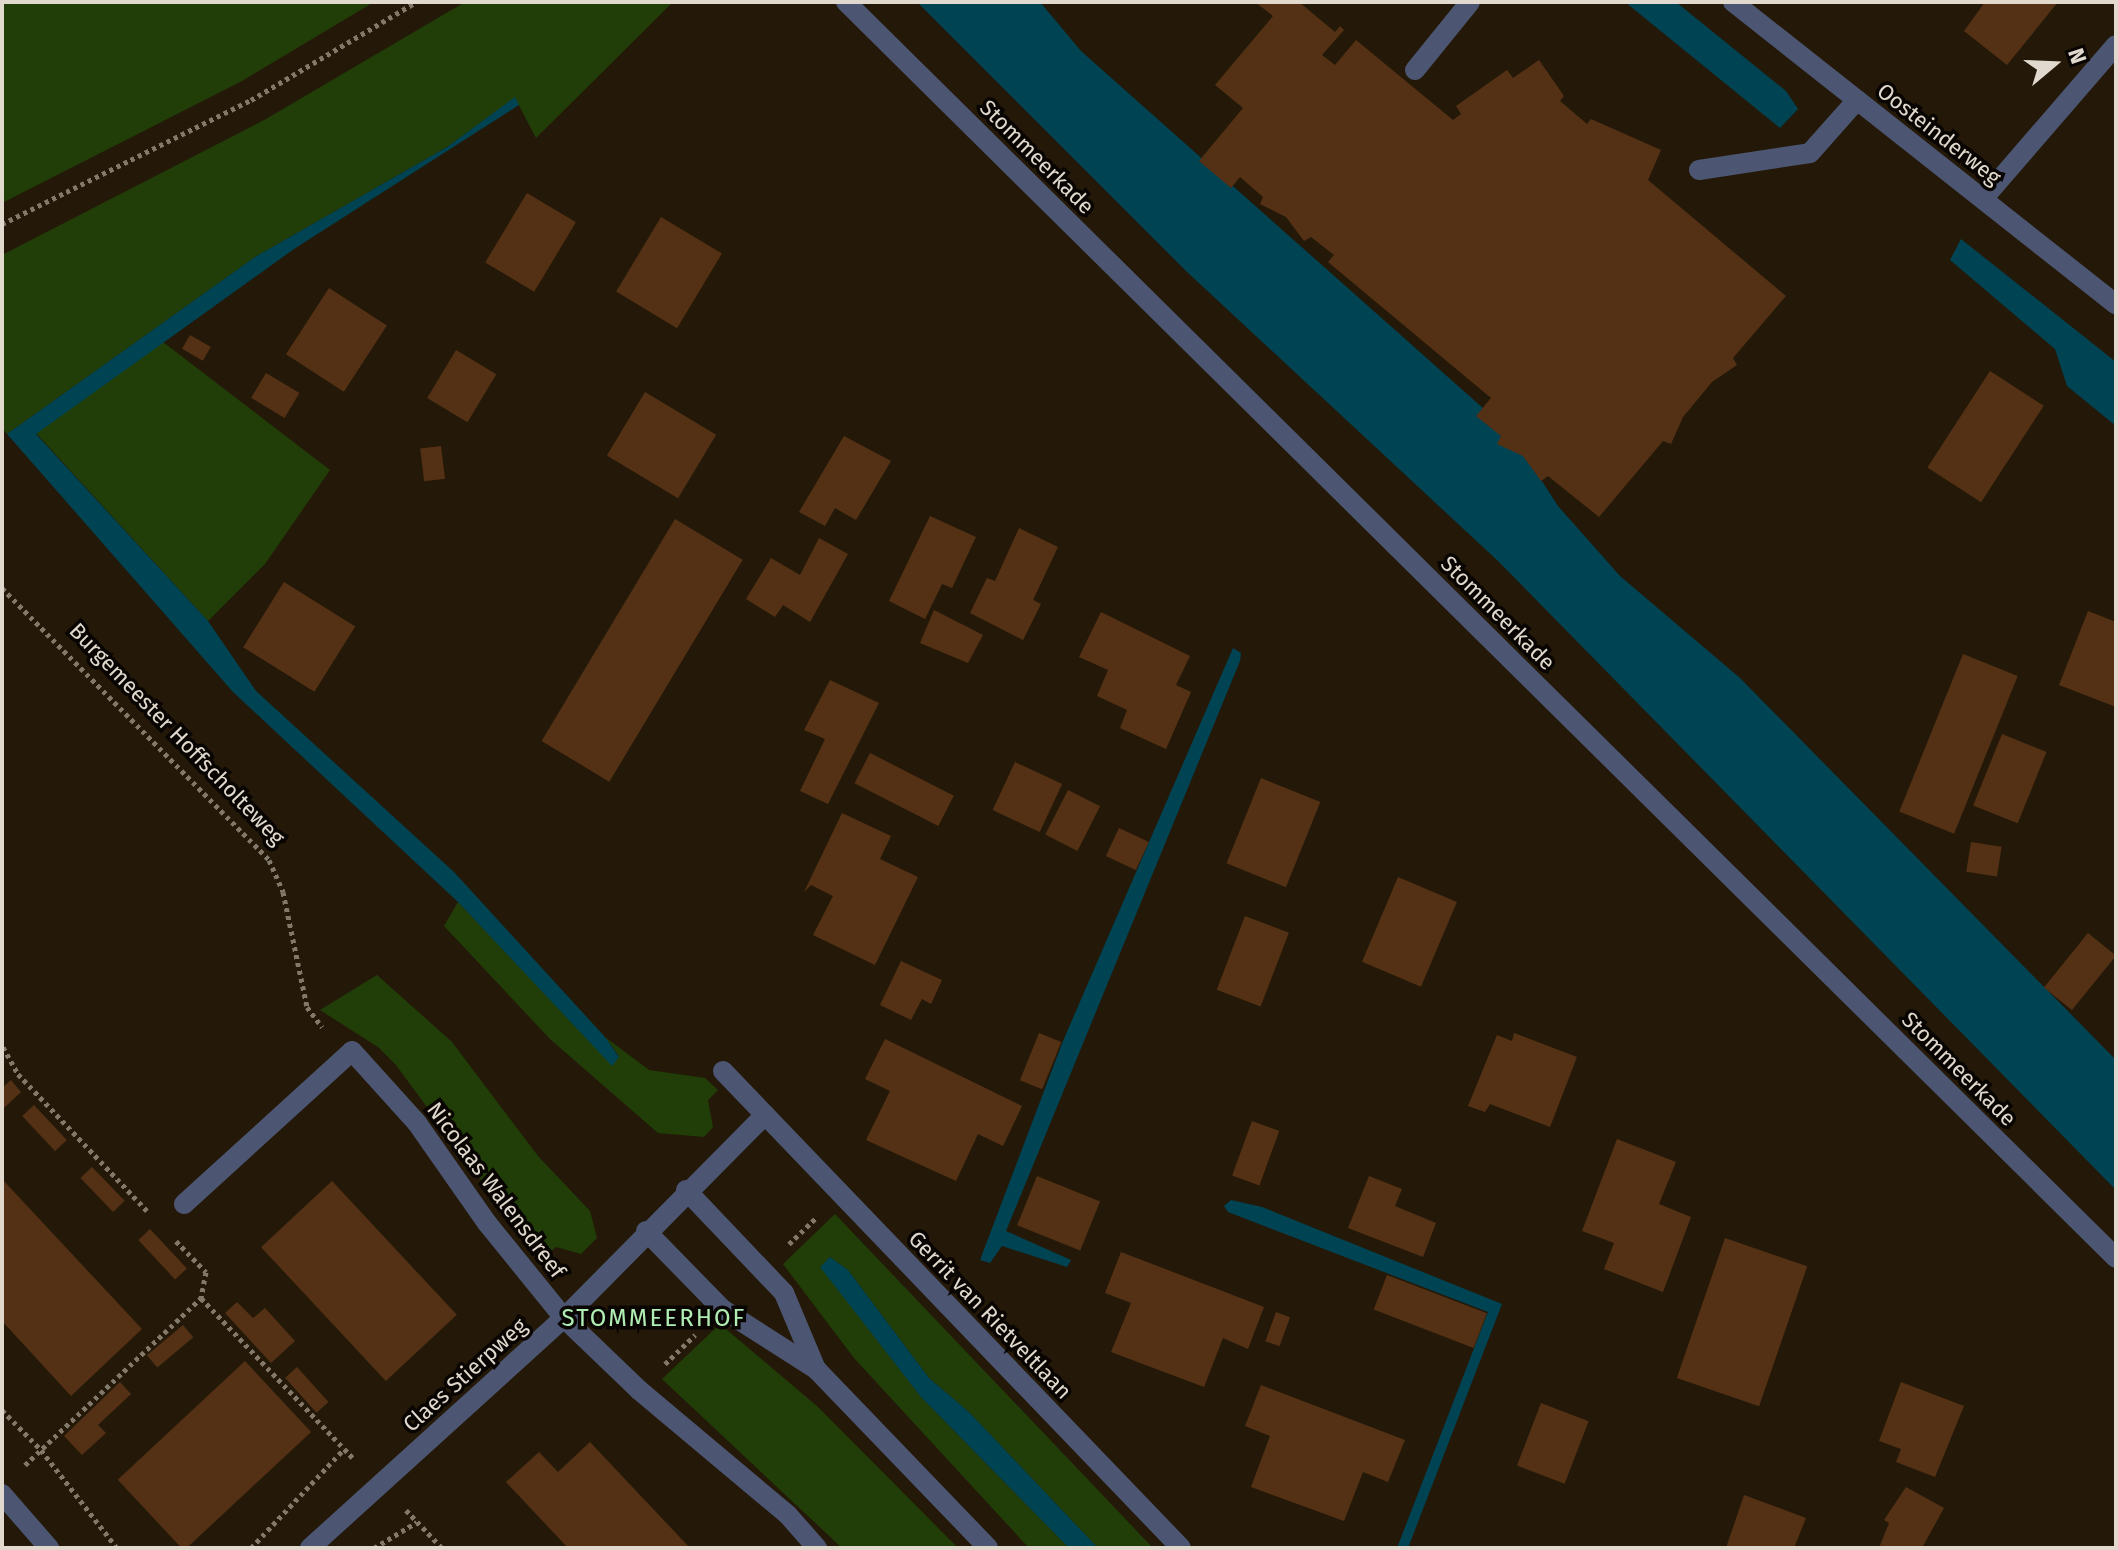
<!DOCTYPE html>
<html>
<head>
<meta charset="utf-8">
<style>
	body { margin:0 }
	#map { position:relative; width:2118px; height:1550px; overflow:hidden; background:#241908; font-family:"Fira Sans",sans-serif }
	div>[style] { position:absolute }
	[style*='--x'] { left:calc(var(--x)*1px); top:calc(var(--y)*1px); width:calc(var(--w)*1px); rotate:calc(var(--a)*1deg) }
	.green>* { inset:0; background:#213e08 }
	.water>* { inset:0; background:#004353 }
	.building>* { inset:0; background:#543114; transform-origin:0 0 }
	.path>* { height:5px; margin-top:-2.5px; transform-origin:0; background:repeating-linear-gradient(90deg,#83796b 0 4px,transparent 0 8px) }
	.minor>* { height:20px; margin:-10px; padding:0 10px; transform-origin:10px; border-radius:10px; background:#4c5673 }
	span { translate:-50% -50%; white-space:nowrap; text-align:center; line-height:1.15; -webkit-text-stroke:7px #090502; paint-order:stroke }
	.street-label { font-size:22px; color:#e1d9ce }
	.neighbourhood-label { font-size:24px; color:#b0edb3; letter-spacing:2px }
	.frame { position:absolute; inset:0; border:4px solid #e1d9ce; pointer-events:none }
	.north { position:absolute; left:2014px; top:24px; width:80px; height:80px; -webkit-text-stroke:6px #090502; paint-order:stroke; rotate:71deg; font-size:22px; font-weight:700; line-height:32px; text-align:center; color:#e1d9ce }
	.north::after { content:''; display:block; margin:auto; width:28px; height:36px; background:#e1d9ce; clip-path:polygon(50% 0,100% 100%,50% 72%,0 100%) }
</style>
</head>
<body>
<div id="map">
	<div class="green">
		<div style="clip-path:polygon(2px 2px,374px 2px,242px 81px,2px 203px)"></div>
		<div style="clip-path:polygon(465px 2px,673px 2px,536px 138px,515px 98px,447px 147px,255px 257px,7px 434px,2px 428px,2px 255px,266px 119px)"></div>
		<div style="clip-path:polygon(163px 342px,330px 470px,265px 564px,208px 621px,36px 433px)"></div>
		<div style="clip-path:polygon(458px 902px,612px 1065px,619px 1056px,605px 1037px,649px 1070px,705px 1078px,718px 1090px,708px 1100px,713px 1127px,704px 1137px,658px 1133px,550px 1039px,444px 926px)"></div>
		<div style="clip-path:polygon(377px 975px,452px 1042px,538px 1156px,590px 1211px,597px 1238px,581px 1254px,556px 1247px,545px 1257px,505px 1213px,396px 1065px,378px 1047px,320px 1010px)"></div>
		<div style="clip-path:polygon(835px 1214px,1153px 1548px,1098px 1548px,969px 1412px,929px 1378px,848px 1270px,830px 1257px,821px 1267px,921px 1397px,1069px 1548px,1029px 1548px,854px 1358px,783px 1264px)"></div>
		<div style="clip-path:polygon(720px 1324px,818px 1407px,958px 1548px,842px 1548px,662px 1379px)"></div>
	</div>
	<div class="water">
		<div style="clip-path:polygon(917px 2px,1040px 2px,1081px 51px,1511px 433px,1558px 506px,1620px 576px,1740px 678px,2116px 1060px,2116px 1190px,1498px 561px,1186px 271px)"></div>
		<div style="clip-path:polygon(1625px 2px,1676px 2px,1786px 91px,1798px 109px,1780px 128px)"></div>
		<div style="clip-path:polygon(515px 97px,519px 105px,294px 249px,36px 434px,208px 621px,256px 691px,454px 872px,605px 1037px,619px 1057px,612px 1066px,458px 902px,233px 692px,7px 434px,255px 257px,447px 147px)"></div>
		<div style="clip-path:polygon(1961px 239px,2116px 362px,2116px 426px,2067px 386px,2055px 349px,1950px 260px)"></div>
		<div style="clip-path:polygon(1233px 648px,1241px 653px,1240px 661px,1006px 1231px,1071px 1260px,1067px 1267px,1002px 1246px,990px 1263px,980px 1260px,1063px 1041px)"></div>
		<div style="clip-path:polygon(1231px 1200px,1262px 1207px,1502px 1304px,1408px 1548px,1397px 1548px,1488px 1312px,1228px 1212px,1224px 1206px)"></div>
		<div style="clip-path:polygon(830px 1257px,848px 1270px,929px 1378px,969px 1412px,1098px 1548px,1069px 1548px,921px 1397px,820px 1267px)"></div>
	</div>
	<div class="building">
		<div style="clip-path:polygon(1255px 2px,1299px 2px,1335px 32px,1340px 26px,1344px 30px,1322px 55px,1335px 65px,1356px 40px,1453px 120px,1461px 114px,1456px 106px,1507px 70px,1513px 78px,1539px 60px,1564px 96px,1560px 101px,1587px 124px,1591px 119px,1661px 150px,1648px 180px,1786px 296px,1733px 358px,1737px 365px,1712px 382px,1683px 417px,1671px 444px,1663px 441px,1599px 517px,1548px 476px,1541px 481px,1523px 456px,1497px 444px,1501px 436px,1476px 416px,1491px 398px,1328px 262px,1334px 255px,1311px 237px,1304px 241px,1286px 217px,1260px 204px,1263px 197px,1240px 177px,1231px 188px,1199px 161px,1243px 108px,1215px 85px,1273px 16px)"></div>
		<div style="clip-path:polygon(1985px 2px,2058px 2px,2007px 65px,1964px 31px)"></div>
		<div style="left:527px;top:193px;width:57px;height:81px;rotate:31deg"></div>
		<div style="left:661px;top:217px;width:71px;height:87px;rotate:31deg"></div>
		<div style="left:329px;top:288px;width:69px;height:79px;rotate:33deg"></div>
		<div style="left:190px;top:335px;width:24px;height:16px;rotate:30deg"></div>
		<div style="left:456px;top:350px;width:47px;height:56px;rotate:31deg"></div>
		<div style="left:1990px;top:371px;width:64px;height:115px;rotate:33deg"></div>
		<div style="left:266px;top:373px;width:39px;height:29px;rotate:31deg"></div>
		<div style="left:645px;top:392px;width:83px;height:74px;rotate:31deg"></div>
		<div style="clip-path:polygon(844px 436px,891px 461px,856px 520px,835px 508px,825px 526px,799px 512px)"></div>
		<div style="left:441px;top:446px;width:33px;height:21px;rotate:83deg"></div>
		<div style="clip-path:polygon(930px 516px,976px 537px,952px 588px,942px 584px,925px 619px,889px 601px)"></div>
		<div style="left:675px;top:519px;width:79px;height:259px;rotate:31deg"></div>
		<div style="clip-path:polygon(1019px 528px,1058px 547px,1033px 600px,1041px 604px,1023px 640px,970px 613px,987px 578px,995px 581px)"></div>
		<div style="clip-path:polygon(819px 538px,848px 554px,810px 622px,783px 605px,775px 617px,746px 599px,771px 558px,800px 575px)"></div>
		<div style="left:284px;top:582px;width:84px;height:77px;rotate:32deg"></div>
		<div style="clip-path:polygon(934px 610px,983px 635px,968px 663px,920px 643px)"></div>
		<div style="clip-path:polygon(2088px 611px,2116px 622px,2116px 707px,2059px 685px)"></div>
		<div style="clip-path:polygon(1101px 612px,1190px 656px,1176px 685px,1191px 692px,1166px 749px,1120px 728px,1127px 710px,1097px 696px,1108px 670px,1079px 657px)"></div>
		<div style="left:1963px;top:654px;width:59px;height:170px;rotate:22deg"></div>
		<div style="clip-path:polygon(830px 680px,879px 703px,828px 804px,800px 791px,825px 739px,804px 730px)"></div>
		<div style="left:2002px;top:734px;width:48px;height:77px;rotate:22deg"></div>
		<div style="left:870px;top:753px;width:94px;height:34px;rotate:27deg"></div>
		<div style="left:1015px;top:762px;width:52px;height:53px;rotate:25deg"></div>
		<div style="left:1261px;top:778px;width:64px;height:92px;rotate:22deg"></div>
		<div style="left:1068px;top:790px;width:36px;height:50px;rotate:27deg"></div>
		<div style="clip-path:polygon(842px 813px,891px 836px,880px 859px,918px 877px,875px 965px,813px 935px,833px 896px,811px 885px,804px 892px)"></div>
		<div style="left:1119px;top:828px;width:33px;height:31px;rotate:25deg"></div>
		<div style="left:1971px;top:842px;width:31px;height:30px;rotate:9deg"></div>
		<div style="left:1398px;top:877px;width:64px;height:92px;rotate:23deg"></div>
		<div style="left:1245px;top:916px;width:47px;height:79px;rotate:21deg"></div>
		<div style="left:2088px;top:933px;width:36px;height:70px;rotate:39deg"></div>
		<div style="clip-path:polygon(901px 961px,942px 980px,931px 1004px,922px 999px,911px 1020px,880px 1005px)"></div>
		<div style="left:1039px;top:1033px;width:24px;height:51px;rotate:22deg"></div>
		<div style="clip-path:polygon(1514px 1033px,1577px 1057px,1550px 1127px,1490px 1104px,1485px 1112px,1468px 1106px,1497px 1035px,1512px 1041px)"></div>
		<div style="clip-path:polygon(885px 1039px,1022px 1106px,1003px 1146px,978px 1134px,956px 1181px,866px 1140px,890px 1091px,865px 1079px)"></div>
		<div style="clip-path:polygon(11px 1080px,21px 1092px,4px 1108px,2px 1088px)"></div>
		<div style="left:34px;top:1105px;width:48px;height:16px;rotate:47deg"></div>
		<div style="left:1252px;top:1121px;width:29px;height:58px;rotate:20deg"></div>
		<div style="clip-path:polygon(1617px 1139px,1676px 1162px,1659px 1204px,1691px 1217px,1663px 1292px,1604px 1269px,1614px 1243px,1582px 1231px)"></div>
		<div style="left:92px;top:1167px;width:47px;height:16px;rotate:46deg"></div>
		<div style="left:1037px;top:1176px;width:68px;height:53px;rotate:22deg"></div>
		<div style="clip-path:polygon(1369px 1176px,1402px 1189px,1395px 1206px,1436px 1223px,1423px 1257px,1348px 1228px)"></div>
		<div style="clip-path:polygon(2px 1179px,142px 1329px,71px 1396px,2px 1321px)"></div>
		<div style="left:332px;top:1181px;width:183px;height:97px;rotate:47deg"></div>
		<div style="left:150px;top:1229px;width:54px;height:16px;rotate:47deg"></div>
		<div style="left:1725px;top:1238px;width:87px;height:148px;rotate:19deg"></div>
		<div style="clip-path:polygon(1121px 1252px,1264px 1307px,1248px 1349px,1223px 1338px,1204px 1387px,1111px 1352px,1131px 1303px,1105px 1293px)"></div>
		<div style="left:1387px;top:1275px;width:107px;height:37px;rotate:21deg"></div>
		<div style="clip-path:polygon(237px 1302px,253px 1318px,265px 1308px,295px 1341px,271px 1363px,225px 1313px)"></div>
		<div style="left:1276px;top:1312px;width:15px;height:31px;rotate:20deg"></div>
		<div style="left:183px;top:1325px;width:16px;height:47px;rotate:50deg"></div>
		<div style="left:245px;top:1361px;width:97px;height:174px;rotate:47deg"></div>
		<div style="left:297px;top:1367px;width:47px;height:16px;rotate:48deg"></div>
		<div style="clip-path:polygon(120px 1382px,131px 1394px,98px 1425px,106px 1433px,82px 1455px,64px 1436px)"></div>
		<div style="clip-path:polygon(1901px 1382px,1964px 1406px,1935px 1477px,1896px 1462px,1901px 1449px,1879px 1441px)"></div>
		<div style="clip-path:polygon(1261px 1385px,1405px 1440px,1388px 1482px,1363px 1472px,1344px 1521px,1251px 1487px,1270px 1436px,1245px 1426px)"></div>
		<div style="left:1541px;top:1403px;width:51px;height:67px;rotate:21deg"></div>
		<div style="clip-path:polygon(590px 1442px,622px 1476px,690px 1548px,568px 1548px,506px 1482px,539px 1452px,558px 1472px)"></div>
		<div style="clip-path:polygon(1906px 1487px,1944px 1508px,1922px 1548px,1879px 1548px,1889px 1523px,1884px 1520px)"></div>
		<div style="clip-path:polygon(1744px 1495px,1806px 1518px,1794px 1548px,1726px 1548px)"></div>
	</div>
	<div class="path">
		<div style="--x:2;--y:224;--w:278;--a:-26.5"></div>
		<div style="--x:251;--y:100;--w:192;--a:-30.7"></div>
		<div style="--x:2;--y:588;--w:381;--a:45.5"></div>
		<div style="--x:269;--y:860;--w:35;--a:66"></div>
		<div style="--x:283;--y:892;--w:117;--a:78.2"></div>
		<div style="--x:307;--y:1007;--w:25;--a:53"></div>
		<div style="--x:3;--y:1047;--w:31;--a:61"></div>
		<div style="--x:18;--y:1074;--w:188;--a:46.7"></div>
		<div style="--x:176;--y:1241;--w:43;--a:45.9"></div>
		<div style="--x:206;--y:1272;--w:26;--a:101"></div>
		<div style="--x:201;--y:1298;--w:221;--a:46.5"></div>
		<div style="--x:789;--y:1244;--w:37;--a:-44"></div>
		<div style="--x:665;--y:1364;--w:42;--a:-44"></div>
		<div style="--x:2;--y:1410;--w:56;--a:45.7"></div>
		<div style="--x:41;--y:1450;--w:124;--a:52.2"></div>
		<div style="--x:25;--y:1465;--w:243;--a:-43.5"></div>
		<div style="--x:406;--y:1510;--w:52;--a:46.5"></div>
		<div style="--x:251;--y:1548;--w:136;--a:-46.8"></div>
		<div style="--x:374;--y:1548;--w:50;--a:-31.2"></div>
	</div>
	<div class="minor">
		<div style="--x:846;--y:2;--w:1786;--a:44.68"></div>
		<div style="--x:1733;--y:2;--w:488;--a:38.3"></div>
		<div style="--x:1415;--y:70;--w:87;--a:-51"></div>
		<div style="--x:1699;--y:170;--w:112;--a:-8.7"></div>
		<div style="--x:1810;--y:153;--w:71;--a:-48.4"></div>
		<div style="--x:1983;--y:199;--w:203;--a:-49.2"></div>
		<div style="--x:723;--y:1071;--w:661;--a:46.16"></div>
		<div style="--x:686;--y:1190;--w:142;--a:46.4"></div>
		<div style="--x:784;--y:1293;--w:82;--a:67.2"></div>
		<div style="--x:184;--y:1204;--w:227;--a:-42.3"></div>
		<div style="--x:352;--y:1051;--w:97;--a:47.9"></div>
		<div style="--x:417;--y:1123;--w:122;--a:55"></div>
		<div style="--x:487;--y:1223;--w:122;--a:51"></div>
		<div style="--x:564;--y:1318;--w:104;--a:43.8"></div>
		<div style="--x:639;--y:1390;--w:194;--a:40"></div>
		<div style="--x:788;--y:1515;--w:44;--a:48.7"></div>
		<div style="--x:646;--y:1231;--w:109;--a:45.7"></div>
		<div style="--x:722;--y:1309;--w:112;--a:32.6"></div>
		<div style="--x:816;--y:1369;--w:248;--a:46.1"></div>
		<div style="--x:2;--y:1494;--w:72;--a:49"></div>
		<div style="--x:310;--y:1548;--w:343;--a:-42.2"></div>
		<div style="--x:564;--y:1318;--w:286;--a:-45.3"></div>
	</div>
	<div class="street-label">
		<span style="left:1939px;top:134px;rotate:38deg">Oosteinderweg</span>
		<span style="left:1037px;top:157px;rotate:45deg">Stommeerkade</span>
		<span style="left:1498px;top:613px;rotate:45deg">Stommeerkade</span>
		<span style="left:177px;top:734px;rotate:46deg">Burgemeester Hoffscholteweg</span>
		<span style="left:1959px;top:1069px;rotate:45deg">Stommeerkade</span>
		<span style="left:496px;top:1190px;rotate:53deg">Nicolaas Walensdreef</span>
		<span style="left:990px;top:1315px;rotate:46deg">Gerrit van Rietveltlaan</span>
		<span style="left:465px;top:1375px;rotate:-42deg">Claes Stierpweg</span>
	</div>
	<div class="neighbourhood-label">
		<span style="left:654px;top:1319px">STOMMEERHOF</span>
	</div>
	<div class="frame"></div>
	<div class="north">N</div>
</div>
</body>
</html>
